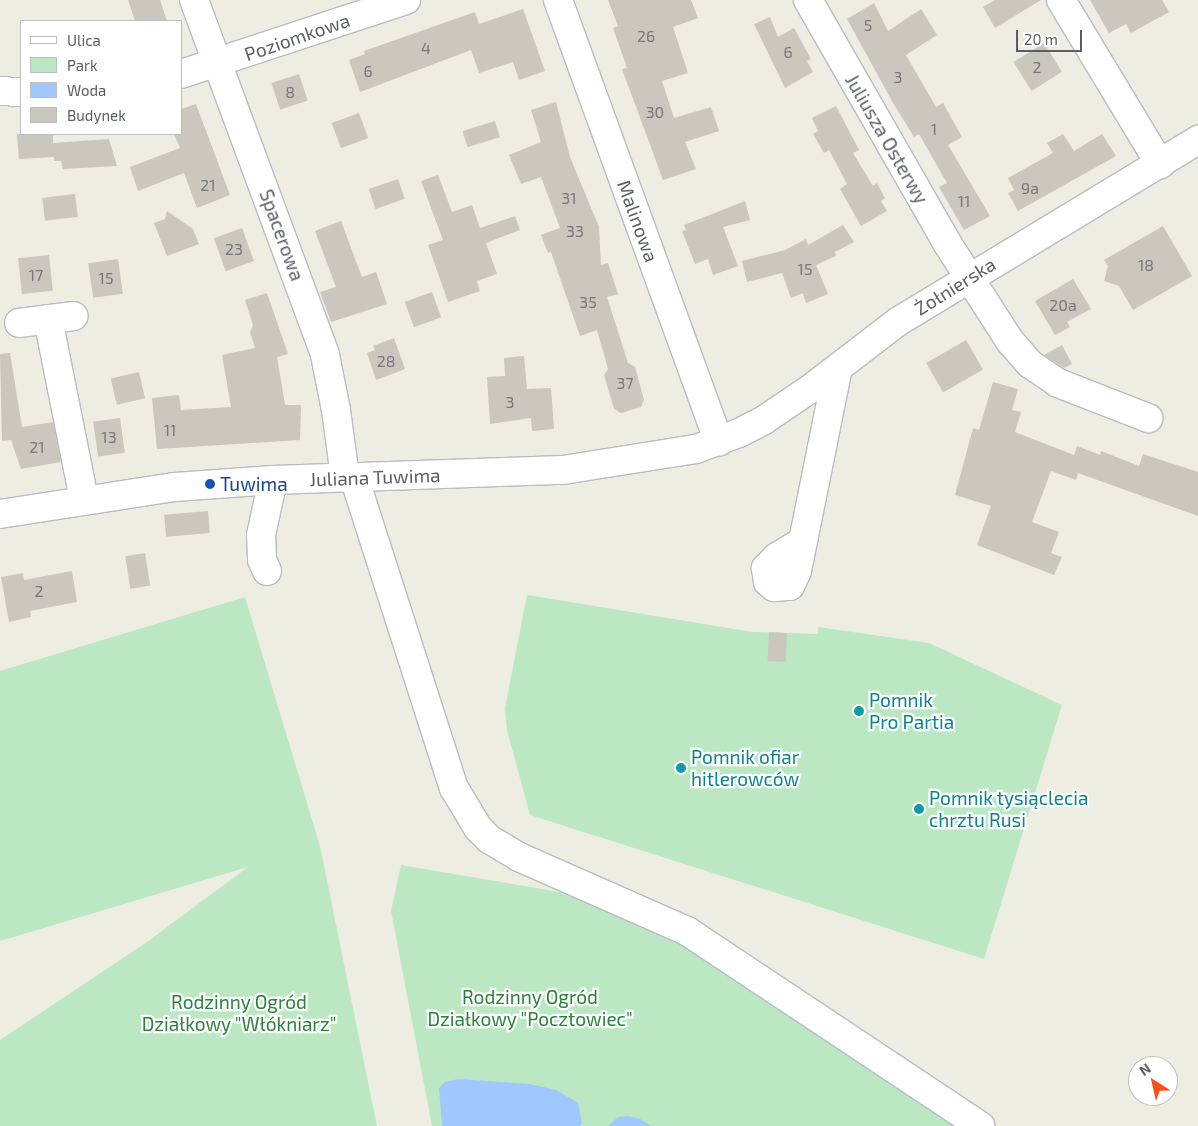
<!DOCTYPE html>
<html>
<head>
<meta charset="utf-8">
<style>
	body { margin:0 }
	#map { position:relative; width:1198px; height:1126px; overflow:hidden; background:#eeede1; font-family:"Exo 2",sans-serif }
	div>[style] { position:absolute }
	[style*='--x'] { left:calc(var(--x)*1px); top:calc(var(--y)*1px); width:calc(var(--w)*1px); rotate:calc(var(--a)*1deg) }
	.green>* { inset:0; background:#bbe8c2 }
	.water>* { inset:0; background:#a0c8ff }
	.building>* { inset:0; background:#c9c7be; transform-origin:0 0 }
	.roads { filter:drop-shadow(1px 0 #b9bbc2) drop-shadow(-1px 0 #b9bbc2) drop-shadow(0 1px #b9bbc2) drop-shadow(0 -1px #b9bbc2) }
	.minor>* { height:28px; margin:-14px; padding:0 14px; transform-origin:14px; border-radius:14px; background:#fff }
	.dots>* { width:14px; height:14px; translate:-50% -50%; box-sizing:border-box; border:2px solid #fff; border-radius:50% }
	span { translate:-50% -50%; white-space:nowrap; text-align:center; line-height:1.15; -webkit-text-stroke:4.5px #fff; paint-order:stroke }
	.number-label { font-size:16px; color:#76787a }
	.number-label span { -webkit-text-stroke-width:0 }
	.street-label { font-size:19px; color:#5a5d64 }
	.transit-label { font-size:19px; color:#164399 }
	.left { translate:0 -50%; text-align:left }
	.culture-label { font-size:19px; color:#0d838f }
	.park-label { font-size:19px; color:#2b823c }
	.legend { position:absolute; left:20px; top:20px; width:162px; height:115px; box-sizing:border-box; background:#fff; border:1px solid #bdbec1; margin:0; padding:6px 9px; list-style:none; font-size:15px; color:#5a5d64 }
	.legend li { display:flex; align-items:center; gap:10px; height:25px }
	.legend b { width:25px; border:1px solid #bdbec1 }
	.north { position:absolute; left:1128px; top:1056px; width:50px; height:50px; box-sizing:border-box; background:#fff; border:1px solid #bdbec1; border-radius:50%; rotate:325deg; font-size:14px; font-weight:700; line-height:20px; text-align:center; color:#5a5d64 }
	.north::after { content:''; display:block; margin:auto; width:18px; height:22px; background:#f94f1d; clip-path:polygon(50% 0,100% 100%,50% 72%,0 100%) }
	.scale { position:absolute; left:1016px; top:30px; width:66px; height:22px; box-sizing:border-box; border:2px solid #5a5d64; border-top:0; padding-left:6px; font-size:15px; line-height:18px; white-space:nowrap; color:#5a5d64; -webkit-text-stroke:4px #fff; paint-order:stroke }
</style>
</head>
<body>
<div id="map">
	<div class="green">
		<div style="clip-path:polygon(527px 595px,753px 632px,818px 634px,818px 627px,929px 643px,1062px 705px,984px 959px,530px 815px,507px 730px,505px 708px)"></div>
		<div style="clip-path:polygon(245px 597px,320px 846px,377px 1126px,0 1126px,0 1040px,147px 942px,248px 867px,0 941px,0 671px)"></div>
		<div style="clip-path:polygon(401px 865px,583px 896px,710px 956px,795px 1021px,960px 1126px,432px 1126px,391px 911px)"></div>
	</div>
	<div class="water">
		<div style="clip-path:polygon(458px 1079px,530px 1084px,556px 1090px,578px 1103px,582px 1123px,580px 1126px,442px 1126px,439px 1088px,445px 1082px)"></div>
		<div style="clip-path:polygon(628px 1116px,640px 1119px,651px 1126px,608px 1126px,618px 1117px)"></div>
	</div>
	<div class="building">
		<div style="clip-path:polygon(128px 0,160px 0,167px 21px,135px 21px)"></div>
		<div style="clip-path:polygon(608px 0,691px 0,698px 18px,673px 27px,688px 73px,662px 81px,674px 118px,711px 107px,719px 131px,685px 142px,696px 169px,663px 180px,622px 69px,627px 68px,613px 28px,618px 26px)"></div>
		<div style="clip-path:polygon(995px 0,1041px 0,995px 28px,983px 7px)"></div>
		<div style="clip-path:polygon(1090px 0,1162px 0,1169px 12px,1131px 33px,1126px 24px,1109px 33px)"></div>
		<div style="clip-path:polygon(874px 3px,888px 31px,921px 9px,937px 35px,906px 55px,936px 107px,943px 103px,962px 137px,948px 145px,990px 216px,964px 230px,939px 187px,947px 183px,919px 134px,914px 137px,892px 101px,847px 19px)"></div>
		<div style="clip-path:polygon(523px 9px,545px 71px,519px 80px,513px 62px,479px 73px,471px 50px,360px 92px,349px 60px,365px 54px,364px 51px,475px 12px,479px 24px)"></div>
		<div style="clip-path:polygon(770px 17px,778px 37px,794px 28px,811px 59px,807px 61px,813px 72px,785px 88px,754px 24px)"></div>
		<div style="left:1044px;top:43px;width:34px;height:36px;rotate:58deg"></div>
		<div style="left:299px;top:74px;width:28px;height:29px;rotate:72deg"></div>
		<div style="clip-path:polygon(556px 102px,570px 157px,599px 227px,601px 265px,608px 263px,618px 294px,607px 297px,628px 363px,635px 367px,644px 400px,641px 407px,621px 413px,614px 409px,604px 375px,608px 369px,597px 330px,580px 336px,551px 252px,548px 253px,541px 235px,560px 228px,541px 177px,521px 184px,509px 155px,541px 142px,531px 110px)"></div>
		<div style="clip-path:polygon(196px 104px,230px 195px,197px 208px,184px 173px,138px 191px,130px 167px,180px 148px,174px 134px,181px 134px,181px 109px)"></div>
		<div style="clip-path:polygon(836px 106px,859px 150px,853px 153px,873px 186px,877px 183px,885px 198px,881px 201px,887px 211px,861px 226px,840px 189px,847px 184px,829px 150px,824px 153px,813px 134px,818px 131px,812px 118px)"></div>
		<div style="left:359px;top:113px;width:27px;height:29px;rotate:70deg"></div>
		<div style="left:495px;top:121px;width:17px;height:34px;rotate:73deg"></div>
		<div style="clip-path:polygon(17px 134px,53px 134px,53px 143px,109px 139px,117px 166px,63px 169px,61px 161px,54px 161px,54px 157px,19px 159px)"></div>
		<div style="clip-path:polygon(1063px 134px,1074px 151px,1102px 134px,1116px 156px,1018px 211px,1008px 193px,1014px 190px,1008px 178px,1053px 153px,1047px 143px)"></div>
		<div style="clip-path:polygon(438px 175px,452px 212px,472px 205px,480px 228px,515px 216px,520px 230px,486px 243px,497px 274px,477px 281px,480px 291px,448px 302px,428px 245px,443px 240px,421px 181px)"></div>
		<div style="left:398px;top:179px;width:21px;height:31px;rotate:71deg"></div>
		<div style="left:75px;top:194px;width:23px;height:33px;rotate:83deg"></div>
		<div style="clip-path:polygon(745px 201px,750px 220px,723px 227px,738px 266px,713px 275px,708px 259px,695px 264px,682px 231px,686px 230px,684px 225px)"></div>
		<div style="clip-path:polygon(167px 211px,193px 229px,199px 244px,167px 256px,154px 223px,165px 219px)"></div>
		<div style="clip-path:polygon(341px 221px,362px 277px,376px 272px,387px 304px,331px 322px,320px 292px,336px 287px,315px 231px)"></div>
		<div style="clip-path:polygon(843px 225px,854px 242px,835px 252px,836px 256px,816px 265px,828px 294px,806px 303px,803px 293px,791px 298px,782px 273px,747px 282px,742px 261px,785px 250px,806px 239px,808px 245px)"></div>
		<div style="clip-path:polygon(1163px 226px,1192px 276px,1133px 310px,1119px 286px,1104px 281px,1108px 266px,1104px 260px)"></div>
		<div style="left:242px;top:228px;width:35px;height:30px;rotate:70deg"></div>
		<div style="left:49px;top:255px;width:36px;height:31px;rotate:84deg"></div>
		<div style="left:118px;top:259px;width:35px;height:30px;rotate:82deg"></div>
		<div style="clip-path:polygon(1073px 279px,1091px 309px,1067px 322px,1070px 327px,1055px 335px,1035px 301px)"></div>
		<div style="left:432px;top:292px;width:27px;height:29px;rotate:70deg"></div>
		<div style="clip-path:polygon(267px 293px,288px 354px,277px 357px,285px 405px,301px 405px,300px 440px,157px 449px,152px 398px,179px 395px,181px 410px,231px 407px,222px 355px,255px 348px,250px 332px,253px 325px,245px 300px)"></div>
		<div style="clip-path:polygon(394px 338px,405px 369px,376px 380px,367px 353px,375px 350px,373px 346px)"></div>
		<div style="left:966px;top:340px;width:34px;height:46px;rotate:60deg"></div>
		<div style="clip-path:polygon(1062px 345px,1072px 364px,1064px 368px,1044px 355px)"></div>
		<div style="clip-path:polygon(10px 353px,22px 427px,53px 422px,61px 462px,21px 469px,11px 440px,2px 441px,0 354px)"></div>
		<div style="clip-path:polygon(524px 356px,527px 389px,551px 388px,554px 429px,532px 431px,531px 418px,490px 424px,487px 377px,505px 376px,504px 358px)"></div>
		<div style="left:139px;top:372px;width:27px;height:29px;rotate:77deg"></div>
		<div style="clip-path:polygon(993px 382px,1018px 389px,1012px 410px,1021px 412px,1015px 432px,1074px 455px,1077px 446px,1100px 455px,1101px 451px,1139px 466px,1143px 454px,1198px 472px,1198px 516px,1078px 473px,1076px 480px,1051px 471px,1032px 522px,1059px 532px,1051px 553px,1062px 557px,1054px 575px,977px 545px,991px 506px,955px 495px,973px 428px,979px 430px)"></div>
		<div style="left:120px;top:418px;width:35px;height:27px;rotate:82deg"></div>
		<div style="left:208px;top:511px;width:22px;height:44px;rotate:85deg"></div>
		<div style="left:145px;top:553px;width:33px;height:20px;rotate:81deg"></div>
		<div style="clip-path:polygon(72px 571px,77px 602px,30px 611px,31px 617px,9px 622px,1px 577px,23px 573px,24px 580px)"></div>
		<div style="left:769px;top:632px;width:18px;height:29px;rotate:3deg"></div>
	</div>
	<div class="roads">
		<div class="minor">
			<div style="--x:194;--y:0;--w:378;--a:69.7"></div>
			<div style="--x:325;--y:355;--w:56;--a:78.7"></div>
			<div style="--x:336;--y:410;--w:68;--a:82.3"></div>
			<div style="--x:558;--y:0;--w:470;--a:70"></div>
			<div style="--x:808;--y:0;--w:280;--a:60.2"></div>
			<div style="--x:947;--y:243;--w:117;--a:57.3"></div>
			<div style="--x:1010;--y:341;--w:30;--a:49"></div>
			<div style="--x:1030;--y:364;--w:34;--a:34"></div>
			<div style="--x:1058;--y:383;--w:97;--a:21.3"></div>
			<div style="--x:1061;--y:0;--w:192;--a:58.9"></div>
			<div style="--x:181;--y:74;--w:237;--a:-18.2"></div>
			<div style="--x:0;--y:91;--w:21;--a:3"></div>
			<div style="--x:48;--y:319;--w:184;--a:78.7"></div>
			<div style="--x:19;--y:323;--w:55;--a:-7.3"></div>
			<div style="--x:354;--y:477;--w:327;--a:72.2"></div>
			<div style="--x:454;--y:788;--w:47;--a:59"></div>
			<div style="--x:478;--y:828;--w:16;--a:45"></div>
			<div style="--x:489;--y:839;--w:35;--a:31"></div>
			<div style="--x:519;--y:857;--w:184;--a:23.8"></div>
			<div style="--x:687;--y:931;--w:352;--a:33.6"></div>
			<div style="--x:0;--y:514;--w:177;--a:-8.8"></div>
			<div style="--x:175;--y:487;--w:98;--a:-4.1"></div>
			<div style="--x:273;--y:480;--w:290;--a:-2"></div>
			<div style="--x:563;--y:470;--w:135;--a:-9"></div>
			<div style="--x:696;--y:449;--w:46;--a:-20.4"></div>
			<div style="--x:739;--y:433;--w:28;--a:-27"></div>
			<div style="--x:764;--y:420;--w:55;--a:-34"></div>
			<div style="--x:810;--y:389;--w:112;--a:-37.4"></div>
			<div style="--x:899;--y:321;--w:350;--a:-31.2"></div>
			<div style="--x:800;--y:543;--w:27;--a:149"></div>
			<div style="--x:777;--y:557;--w:16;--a:135"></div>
			<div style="--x:766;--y:568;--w:14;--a:82"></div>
			<div style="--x:768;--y:582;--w:8;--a:40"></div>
			<div style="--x:774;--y:587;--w:16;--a:-4"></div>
			<div style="--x:790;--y:586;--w:17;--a:-65"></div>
			<div style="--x:797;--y:571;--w:207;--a:-78.6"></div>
			<div style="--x:267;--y:571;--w:12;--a:-114"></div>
			<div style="--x:262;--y:560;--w:25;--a:-92"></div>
			<div style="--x:261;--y:535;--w:56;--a:-77.7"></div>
		</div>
	</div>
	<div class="dots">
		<div style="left:210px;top:484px;background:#1a4fb4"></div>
		<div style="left:859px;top:711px;background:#0f9aa8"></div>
		<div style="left:681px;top:768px;background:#0f9aa8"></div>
		<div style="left:919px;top:809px;background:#0f9aa8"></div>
	</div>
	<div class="number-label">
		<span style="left:868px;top:25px">5</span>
		<span style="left:646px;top:36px">26</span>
		<span style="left:426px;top:48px">4</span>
		<span style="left:788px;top:52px">6</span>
		<span style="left:1037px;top:67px">2</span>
		<span style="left:368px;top:71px">6</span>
		<span style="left:898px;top:77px">3</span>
		<span style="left:290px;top:92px">8</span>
		<span style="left:655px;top:112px">30</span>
		<span style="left:934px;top:129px">1</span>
		<span style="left:208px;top:185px">21</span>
		<span style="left:1030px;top:188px">9a</span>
		<span style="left:569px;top:198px">31</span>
		<span style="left:964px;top:201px">11</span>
		<span style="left:575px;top:231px">33</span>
		<span style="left:234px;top:249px">23</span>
		<span style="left:1146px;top:265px">18</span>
		<span style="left:805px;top:269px">15</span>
		<span style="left:36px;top:275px">17</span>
		<span style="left:106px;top:278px">15</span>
		<span style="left:588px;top:302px">35</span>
		<span style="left:1063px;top:305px">20a</span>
		<span style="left:386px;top:361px">28</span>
		<span style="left:625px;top:383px">37</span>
		<span style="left:510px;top:402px">3</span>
		<span style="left:170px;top:430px">11</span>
		<span style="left:109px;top:437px">13</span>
		<span style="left:37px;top:447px">21</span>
		<span style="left:39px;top:591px">2</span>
	</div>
	<div class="street-label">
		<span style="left:297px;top:37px;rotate:-19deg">Poziomkowa</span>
		<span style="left:887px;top:139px;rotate:60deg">Juliusza Osterwy</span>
		<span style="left:638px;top:221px;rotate:70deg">Malinowa</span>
		<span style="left:282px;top:235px;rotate:70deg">Spacerowa</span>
		<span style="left:955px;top:286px;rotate:-32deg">Żołnierska</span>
		<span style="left:375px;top:477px;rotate:-2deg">Juliana Tuwima</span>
	</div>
	<div class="transit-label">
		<span class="left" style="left:220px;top:484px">Tuwima</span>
	</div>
	<div class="culture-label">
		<span class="left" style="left:869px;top:711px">Pomnik<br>Pro Partia</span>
		<span class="left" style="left:691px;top:768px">Pomnik ofiar<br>hitlerowców</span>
		<span class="left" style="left:929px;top:809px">Pomnik tysiąclecia<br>chrztu Rusi</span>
	</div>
	<div class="park-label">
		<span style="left:530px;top:1008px">Rodzinny Ogród<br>Działkowy "Pocztowiec"</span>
		<span style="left:239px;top:1013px">Rodzinny Ogród<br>Działkowy "Włókniarz"</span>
	</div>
	<ul class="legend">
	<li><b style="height:6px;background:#fff"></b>Ulica</li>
	<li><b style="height:14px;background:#bbe8c2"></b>Park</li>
	<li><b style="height:14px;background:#a0c8ff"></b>Woda</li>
	<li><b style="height:14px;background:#c9c7be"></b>Budynek</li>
	</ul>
	<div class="north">N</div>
	<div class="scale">20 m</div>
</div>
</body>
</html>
